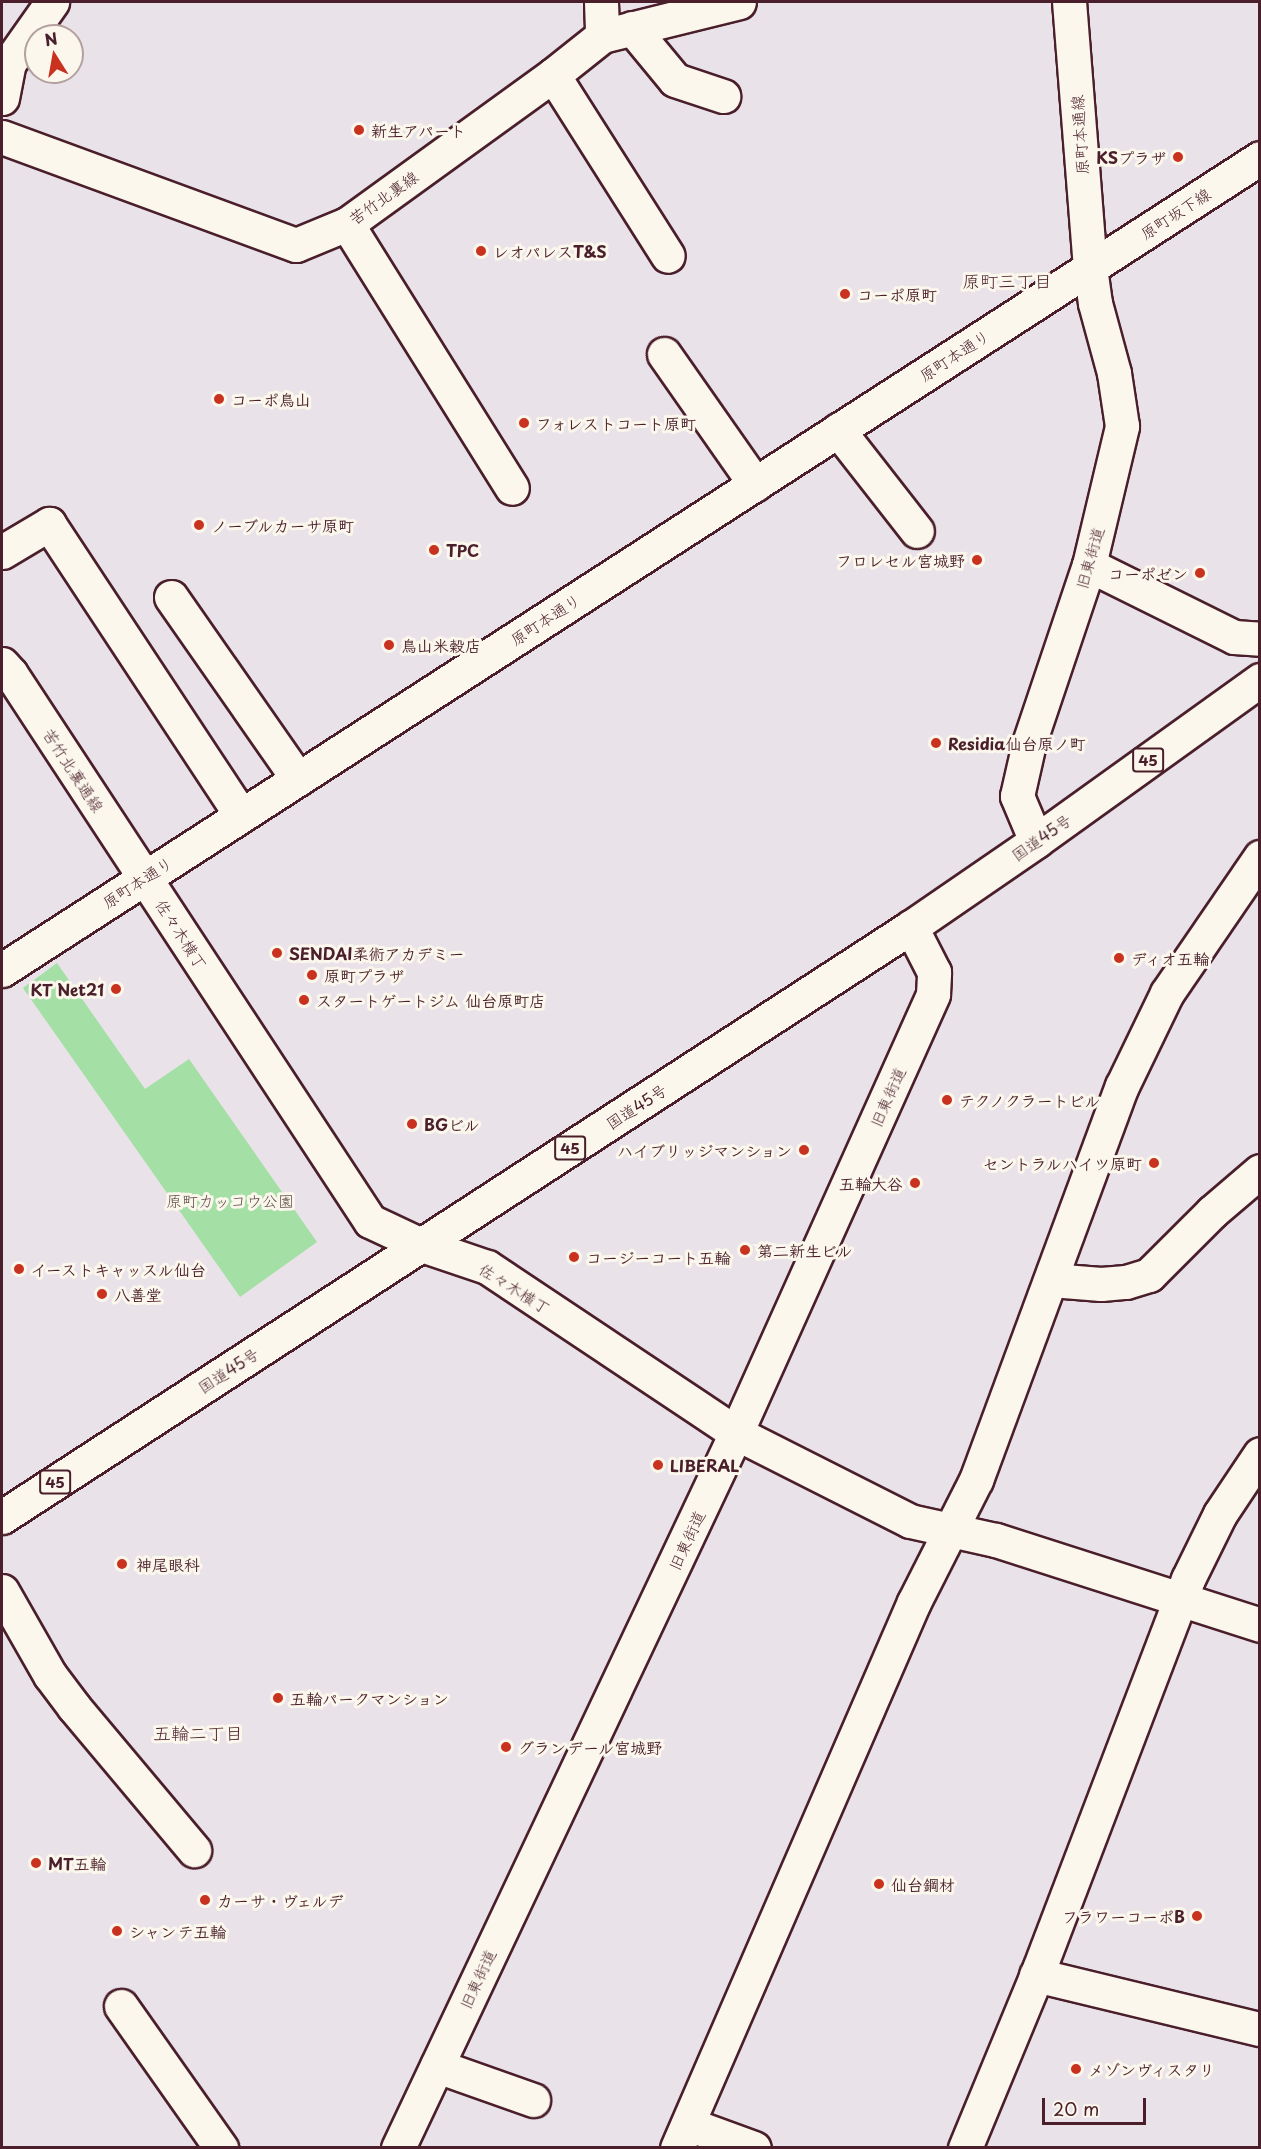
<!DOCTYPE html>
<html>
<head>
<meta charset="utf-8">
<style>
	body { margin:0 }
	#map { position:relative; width:1261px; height:2149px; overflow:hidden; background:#e9e2e9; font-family:"Playpen Sans","Klee One",sans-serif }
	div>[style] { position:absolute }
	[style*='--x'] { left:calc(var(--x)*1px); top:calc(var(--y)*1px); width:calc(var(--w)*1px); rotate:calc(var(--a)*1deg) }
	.green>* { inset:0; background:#a4dfa5 }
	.roads { filter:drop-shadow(2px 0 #4a1f2b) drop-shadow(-2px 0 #4a1f2b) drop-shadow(0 2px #4a1f2b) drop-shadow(0 -2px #4a1f2b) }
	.minor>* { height:33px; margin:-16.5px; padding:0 16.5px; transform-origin:16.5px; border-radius:16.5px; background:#fbf7ec }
	.highway>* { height:33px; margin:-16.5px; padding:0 16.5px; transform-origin:16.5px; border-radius:16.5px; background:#fbf7ec }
	.dots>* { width:16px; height:16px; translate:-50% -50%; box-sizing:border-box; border:3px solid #fbf7ec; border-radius:50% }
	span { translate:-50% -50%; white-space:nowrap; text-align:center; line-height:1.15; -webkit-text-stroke:6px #fbf7ec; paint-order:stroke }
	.shield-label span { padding:2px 4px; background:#fbf7ec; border:2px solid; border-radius:4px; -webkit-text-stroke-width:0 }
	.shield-label { font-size:15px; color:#4a1f2b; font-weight:700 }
	.poi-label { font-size:16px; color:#4a1f2b; font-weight:700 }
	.left { translate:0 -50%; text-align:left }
	.right { translate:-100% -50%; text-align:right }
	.street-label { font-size:16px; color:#4a1f2b }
	.park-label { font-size:16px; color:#604f4a }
	.neighbourhood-label { font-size:18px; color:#4a1f2b }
	.frame { position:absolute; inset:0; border:3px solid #4a1f2b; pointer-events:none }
	.north { position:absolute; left:24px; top:24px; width:60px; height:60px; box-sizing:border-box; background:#fbf7ec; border:2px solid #b4a19f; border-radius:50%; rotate:349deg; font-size:16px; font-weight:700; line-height:24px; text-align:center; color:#4a1f2b }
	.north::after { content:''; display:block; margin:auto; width:21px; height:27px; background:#c8321e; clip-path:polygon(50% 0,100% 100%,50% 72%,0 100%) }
	.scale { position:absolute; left:1042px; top:2098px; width:104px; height:27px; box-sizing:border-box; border:3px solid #4a1f2b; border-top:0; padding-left:8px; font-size:18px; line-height:21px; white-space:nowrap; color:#4a1f2b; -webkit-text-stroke:4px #fbf7ec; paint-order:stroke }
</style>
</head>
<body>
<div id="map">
	<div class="green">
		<div style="clip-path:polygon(57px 963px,145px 1089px,189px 1059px,317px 1242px,240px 1297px,23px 988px)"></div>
	</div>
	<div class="roads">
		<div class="minor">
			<div style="--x:601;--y:2;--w:34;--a:88"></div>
			<div style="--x:632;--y:28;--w:67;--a:50.4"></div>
			<div style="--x:675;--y:80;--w:51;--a:18.4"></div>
			<div style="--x:553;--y:75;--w:214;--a:57.6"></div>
			<div style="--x:2;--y:98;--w:36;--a:-79"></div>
			<div style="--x:9;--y:63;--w:75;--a:-54.8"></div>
			<div style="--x:2;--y:137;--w:313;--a:20.2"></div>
			<div style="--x:296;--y:245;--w:55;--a:-22.4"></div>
			<div style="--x:347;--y:224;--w:254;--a:-35.9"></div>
			<div style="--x:553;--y:75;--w:63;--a:-38.5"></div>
			<div style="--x:602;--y:36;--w:141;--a:-13.9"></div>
			<div style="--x:347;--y:224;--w:311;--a:58"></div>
			<div style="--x:664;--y:354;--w:159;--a:55"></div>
			<div style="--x:838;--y:430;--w:128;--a:52"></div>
			<div style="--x:2;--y:552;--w:55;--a:-30.8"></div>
			<div style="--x:49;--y:524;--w:349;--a:56.6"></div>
			<div style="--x:1089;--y:565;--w:162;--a:26.4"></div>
			<div style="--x:1234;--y:637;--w:26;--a:4"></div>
			<div style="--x:171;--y:597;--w:222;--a:55.1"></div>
			<div style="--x:2;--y:664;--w:13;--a:48"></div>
			<div style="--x:11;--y:674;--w:654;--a:56.72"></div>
			<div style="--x:370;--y:1221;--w:54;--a:25.1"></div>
			<div style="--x:419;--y:1244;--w:72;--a:18.7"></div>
			<div style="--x:487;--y:1267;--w:299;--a:33.7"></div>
			<div style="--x:736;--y:1433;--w:195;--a:26.8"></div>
			<div style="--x:910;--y:1521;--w:88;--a:12.5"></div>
			<div style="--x:996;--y:1540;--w:277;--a:17.8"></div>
			<div style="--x:1036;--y:841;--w:49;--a:-112.9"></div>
			<div style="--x:1017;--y:796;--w:54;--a:-77.2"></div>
			<div style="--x:1029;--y:743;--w:188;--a:-71.4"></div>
			<div style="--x:1089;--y:565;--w:143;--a:-76.6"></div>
			<div style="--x:1122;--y:426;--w:54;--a:-98.6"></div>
			<div style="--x:1114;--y:373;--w:73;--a:-105.2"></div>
			<div style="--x:1095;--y:303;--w:35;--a:-98"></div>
			<div style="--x:1090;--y:268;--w:267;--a:-94.5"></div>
			<div style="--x:2;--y:970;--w:1497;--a:-32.84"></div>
			<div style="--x:1051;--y:1280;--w:50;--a:4.6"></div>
			<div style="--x:1101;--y:1284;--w:25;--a:-5"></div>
			<div style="--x:1126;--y:1282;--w:24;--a:-17"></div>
			<div style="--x:1149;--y:1275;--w:89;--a:-45"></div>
			<div style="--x:1212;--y:1212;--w:63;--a:-40.5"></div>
			<div style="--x:2;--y:1591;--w:97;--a:60.3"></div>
			<div style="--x:50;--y:1675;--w:40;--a:53"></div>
			<div style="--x:74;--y:1707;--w:187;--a:50"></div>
			<div style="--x:1036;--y:1975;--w:230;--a:13.6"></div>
			<div style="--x:121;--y:2006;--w:174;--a:54.8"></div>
			<div style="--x:437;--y:2066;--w:102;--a:19.5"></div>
			<div style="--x:688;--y:2124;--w:70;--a:20"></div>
			<div style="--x:398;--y:2148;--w:791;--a:-64.7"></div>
			<div style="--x:736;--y:1433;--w:481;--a:-65.8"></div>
			<div style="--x:933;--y:994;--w:22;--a:-87"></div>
			<div style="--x:934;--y:972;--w:51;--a:-117.1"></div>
			<div style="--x:677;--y:2148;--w:595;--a:-66.54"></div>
			<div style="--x:914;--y:1602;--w:137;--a:-63.1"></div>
			<div style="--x:976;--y:1480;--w:420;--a:-69.7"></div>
			<div style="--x:1122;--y:1086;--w:103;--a:-64.2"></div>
			<div style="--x:1167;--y:993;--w:165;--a:-55.6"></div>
			<div style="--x:965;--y:2148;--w:194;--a:-67.5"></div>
			<div style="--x:1039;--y:1969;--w:417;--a:-69.1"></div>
			<div style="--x:1188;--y:1579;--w:72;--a:-63.8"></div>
			<div style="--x:1220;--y:1514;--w:72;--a:-56.3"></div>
		</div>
		<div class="highway">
			<div style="--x:2;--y:1517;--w:1084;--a:-32.99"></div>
			<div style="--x:911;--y:927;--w:152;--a:-34.5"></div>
			<div style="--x:1036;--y:841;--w:276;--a:-35.7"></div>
		</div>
	</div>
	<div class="dots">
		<div style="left:359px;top:130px;background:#c8321e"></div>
		<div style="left:1178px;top:157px;background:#c8321e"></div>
		<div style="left:481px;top:251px;background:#c8321e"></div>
		<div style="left:845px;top:294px;background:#c8321e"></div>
		<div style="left:219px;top:399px;background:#c8321e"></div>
		<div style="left:524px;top:423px;background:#c8321e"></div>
		<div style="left:199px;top:525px;background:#c8321e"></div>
		<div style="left:434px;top:550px;background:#c8321e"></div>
		<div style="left:977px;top:560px;background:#c8321e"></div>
		<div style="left:1200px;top:573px;background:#c8321e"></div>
		<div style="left:389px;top:645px;background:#c8321e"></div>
		<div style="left:936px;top:743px;background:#c8321e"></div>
		<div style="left:277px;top:953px;background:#c8321e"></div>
		<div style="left:1119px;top:958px;background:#c8321e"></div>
		<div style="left:312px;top:975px;background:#c8321e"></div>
		<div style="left:116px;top:989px;background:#c8321e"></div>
		<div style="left:304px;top:1000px;background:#c8321e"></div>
		<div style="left:947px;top:1100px;background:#c8321e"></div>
		<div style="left:412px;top:1124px;background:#c8321e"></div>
		<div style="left:804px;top:1150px;background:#c8321e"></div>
		<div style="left:1154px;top:1163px;background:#c8321e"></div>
		<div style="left:915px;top:1183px;background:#c8321e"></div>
		<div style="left:745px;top:1250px;background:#c8321e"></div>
		<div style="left:574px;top:1257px;background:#c8321e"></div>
		<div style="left:19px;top:1269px;background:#c8321e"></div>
		<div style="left:102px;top:1294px;background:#c8321e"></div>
		<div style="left:658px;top:1465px;background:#c8321e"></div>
		<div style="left:122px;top:1564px;background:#c8321e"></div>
		<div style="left:278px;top:1698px;background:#c8321e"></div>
		<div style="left:506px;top:1747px;background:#c8321e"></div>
		<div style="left:36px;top:1863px;background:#c8321e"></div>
		<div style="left:879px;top:1884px;background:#c8321e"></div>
		<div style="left:205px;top:1900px;background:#c8321e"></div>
		<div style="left:1197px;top:1916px;background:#c8321e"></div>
		<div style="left:117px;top:1931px;background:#c8321e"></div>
		<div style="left:1076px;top:2069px;background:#c8321e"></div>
	</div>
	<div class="shield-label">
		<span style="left:1148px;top:760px">45</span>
		<span style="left:570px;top:1148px">45</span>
		<span style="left:55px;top:1482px">45</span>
	</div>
	<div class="poi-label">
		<span class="left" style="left:371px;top:130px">新生アパート</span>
		<span class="right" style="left:1166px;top:157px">KSプラザ</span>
		<span class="left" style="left:493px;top:251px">レオパレスT&amp;S</span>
		<span class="left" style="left:857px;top:294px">コーポ原町</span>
		<span class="left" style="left:231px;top:399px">コーポ鳥山</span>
		<span class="left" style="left:536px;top:423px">フォレストコート原町</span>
		<span class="left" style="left:211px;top:525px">ノーブルカーサ原町</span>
		<span class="left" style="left:446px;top:550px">TPC</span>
		<span class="right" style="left:965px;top:560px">フロレセル宮城野</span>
		<span class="right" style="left:1188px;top:573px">コーポゼン</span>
		<span class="left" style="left:401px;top:645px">鳥山米穀店</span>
		<span class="left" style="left:948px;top:743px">Residia仙台原ノ町</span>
		<span class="left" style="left:289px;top:953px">SENDAI柔術アカデミー</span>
		<span class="left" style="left:1131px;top:958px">ディオ五輪</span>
		<span class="left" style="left:324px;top:975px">原町プラザ</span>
		<span class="right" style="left:104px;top:989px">KT Net21</span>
		<span class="left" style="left:316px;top:1000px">スタートゲートジム 仙台原町店</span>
		<span class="left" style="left:959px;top:1100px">テクノクラートビル</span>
		<span class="left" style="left:424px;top:1124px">BGビル</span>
		<span class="right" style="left:792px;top:1150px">ハイブリッジマンション</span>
		<span class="right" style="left:1142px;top:1163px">セントラルハイツ原町</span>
		<span class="right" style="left:903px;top:1183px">五輪大谷</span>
		<span class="left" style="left:757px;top:1250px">第二新生ビル</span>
		<span class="left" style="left:586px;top:1257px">コージーコート五輪</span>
		<span class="left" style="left:31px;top:1269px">イーストキャッスル仙台</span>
		<span class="left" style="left:114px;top:1294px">八善堂</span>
		<span class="left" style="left:670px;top:1465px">LIBERAL</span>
		<span class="left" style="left:136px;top:1564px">神尾眼科</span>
		<span class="left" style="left:290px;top:1698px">五輪パークマンション</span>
		<span class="left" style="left:518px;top:1747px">グランデール宮城野</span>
		<span class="left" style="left:48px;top:1863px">MT五輪</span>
		<span class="left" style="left:891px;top:1884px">仙台鋼材</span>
		<span class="left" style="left:217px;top:1900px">カーサ・ヴェルデ</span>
		<span class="right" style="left:1185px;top:1916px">フラワーコーポB</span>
		<span class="left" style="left:129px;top:1931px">シャンテ五輪</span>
		<span class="left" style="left:1088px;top:2069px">メゾンヴィスタリ</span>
	</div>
	<div class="street-label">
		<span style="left:1079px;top:135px;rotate:-94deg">原町本通線</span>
		<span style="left:383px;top:197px;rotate:-35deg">苦竹北裏線</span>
		<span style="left:1175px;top:213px;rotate:-33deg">原町坂下線</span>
		<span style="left:954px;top:355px;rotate:-33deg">原町本通り</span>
		<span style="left:1089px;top:558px;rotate:-74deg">旧東街道</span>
		<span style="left:545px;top:619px;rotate:-33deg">原町本通り</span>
		<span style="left:74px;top:770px;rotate:57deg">苦竹北裏通線</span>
		<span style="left:1041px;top:837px;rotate:-35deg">国道45号</span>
		<span style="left:137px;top:882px;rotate:-33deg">原町本通り</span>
		<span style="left:182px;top:934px;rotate:57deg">佐々木横丁</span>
		<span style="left:887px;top:1097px;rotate:-66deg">旧東街道</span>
		<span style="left:636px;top:1106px;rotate:-33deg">国道45号</span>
		<span style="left:515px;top:1288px;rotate:32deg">佐々木横丁</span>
		<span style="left:228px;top:1370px;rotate:-33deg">国道45号</span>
		<span style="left:686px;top:1540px;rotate:-65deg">旧東街道</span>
		<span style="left:477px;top:1979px;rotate:-65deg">旧東街道</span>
	</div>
	<div class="park-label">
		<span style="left:230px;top:1200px">原町カッコウ公園</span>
	</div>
	<div class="neighbourhood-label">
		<span style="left:1007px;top:281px">原町三丁目</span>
		<span style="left:198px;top:1733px">五輪二丁目</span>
	</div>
	<div class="frame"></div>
	<div class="north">N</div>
	<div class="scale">20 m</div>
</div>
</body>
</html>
